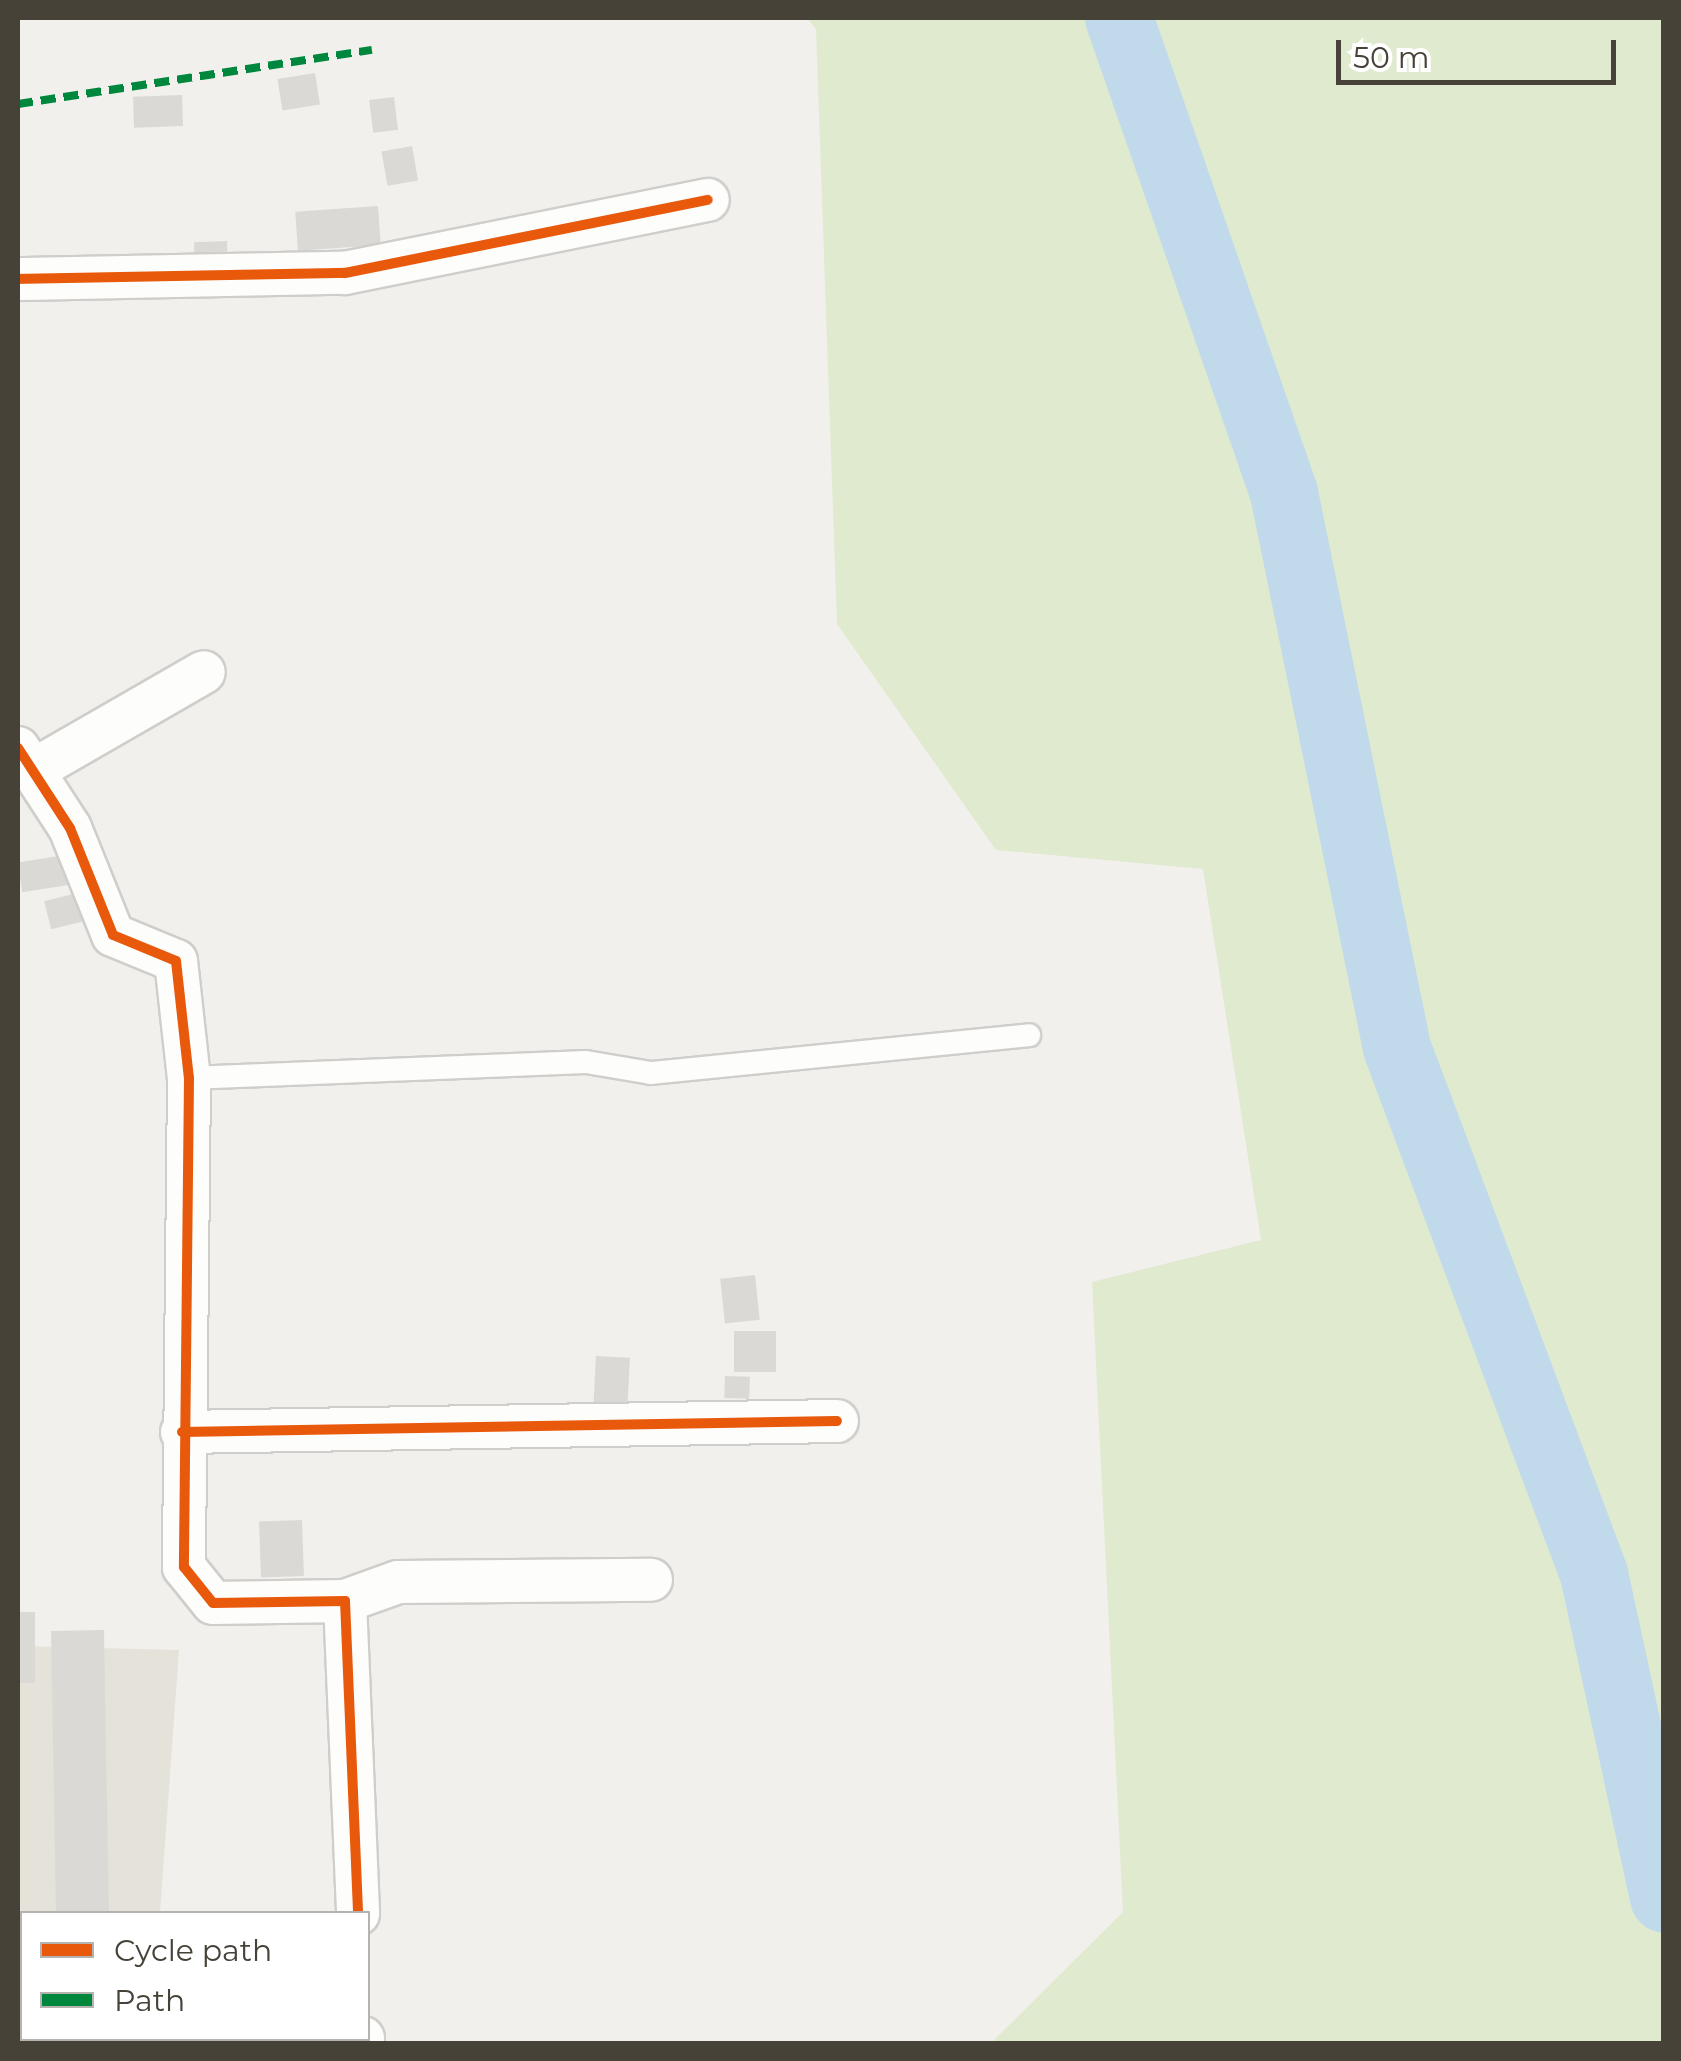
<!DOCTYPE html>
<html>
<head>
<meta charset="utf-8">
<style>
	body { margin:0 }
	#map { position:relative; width:1681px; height:2061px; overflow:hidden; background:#f2f0ec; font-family:Montserrat,sans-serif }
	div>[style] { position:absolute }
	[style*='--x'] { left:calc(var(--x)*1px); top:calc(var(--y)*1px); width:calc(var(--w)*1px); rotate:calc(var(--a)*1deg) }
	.residential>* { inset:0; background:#e5e2da }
	.green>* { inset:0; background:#dfeace }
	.river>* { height:68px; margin:-34px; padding:0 34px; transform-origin:34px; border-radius:34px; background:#c0daec }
	.building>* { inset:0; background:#dbd9d5; transform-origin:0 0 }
	.roads { filter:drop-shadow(2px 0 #d0ceca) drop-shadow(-2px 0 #d0ceca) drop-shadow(0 2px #d0ceca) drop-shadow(0 -2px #d0ceca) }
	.service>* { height:22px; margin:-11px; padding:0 11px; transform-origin:11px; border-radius:11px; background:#fdfdfc }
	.minor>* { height:42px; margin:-21px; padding:0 21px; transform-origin:21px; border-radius:21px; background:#fdfdfc }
	.quiet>* { height:8px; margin-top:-4px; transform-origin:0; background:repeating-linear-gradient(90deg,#00873e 0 15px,transparent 0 23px) }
	.cycleway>* { height:10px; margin:-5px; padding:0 5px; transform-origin:5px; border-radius:5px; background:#e8590c }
	span { translate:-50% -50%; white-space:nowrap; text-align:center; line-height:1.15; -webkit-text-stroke:8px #fff; paint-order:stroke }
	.frame { position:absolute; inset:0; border:20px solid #474238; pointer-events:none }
	.legend { position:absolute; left:20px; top:1911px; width:350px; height:130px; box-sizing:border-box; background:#fff; border:2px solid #b5b3af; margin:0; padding:12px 18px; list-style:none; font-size:30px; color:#474238 }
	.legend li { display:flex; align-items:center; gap:20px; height:50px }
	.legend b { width:50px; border:2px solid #b5b3af }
	.scale { position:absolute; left:1336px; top:40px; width:280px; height:45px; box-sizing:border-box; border:5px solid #474238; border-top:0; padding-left:12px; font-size:30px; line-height:35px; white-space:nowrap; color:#474238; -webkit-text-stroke:8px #fff; paint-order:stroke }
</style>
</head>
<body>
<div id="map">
	<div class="residential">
		<div style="clip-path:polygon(18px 1646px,179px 1650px,160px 1913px,22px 1914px,22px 2038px,151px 2043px,18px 2044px)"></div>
	</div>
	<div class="green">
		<div style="clip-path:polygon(807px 18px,1663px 18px,1663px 2043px,991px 2043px,1123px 1912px,1092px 1282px,1261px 1240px,1203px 869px,996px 850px,837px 624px,816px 29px)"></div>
	</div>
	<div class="river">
		<div style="--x:1119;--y:18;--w:503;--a:70.84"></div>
		<div style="--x:1284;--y:493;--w:566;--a:78.49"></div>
		<div style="--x:1397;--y:1048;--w:562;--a:69.47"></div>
		<div style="--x:1594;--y:1574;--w:332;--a:77.8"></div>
	</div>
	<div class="building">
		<div style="left:315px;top:73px;width:32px;height:38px;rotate:81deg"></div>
		<div style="left:182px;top:95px;width:31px;height:49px;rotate:88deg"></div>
		<div style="left:394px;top:97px;width:33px;height:25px;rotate:83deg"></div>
		<div style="left:412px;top:146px;width:35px;height:31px;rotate:80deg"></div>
		<div style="left:378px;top:206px;width:39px;height:83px;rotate:86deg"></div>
		<div style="left:227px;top:241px;width:24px;height:33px;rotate:88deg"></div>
		<div style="left:65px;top:855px;width:30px;height:48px;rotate:81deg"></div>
		<div style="left:81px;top:892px;width:29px;height:38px;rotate:76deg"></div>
		<div style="left:755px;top:1275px;width:45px;height:35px;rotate:84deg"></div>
		<div style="left:734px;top:1331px;width:42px;height:41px"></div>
		<div style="left:596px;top:1356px;width:34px;height:63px;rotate:3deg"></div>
		<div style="left:725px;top:1376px;width:25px;height:22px;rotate:2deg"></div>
		<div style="left:302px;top:1520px;width:56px;height:43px;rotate:88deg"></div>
		<div style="left:18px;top:1612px;width:17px;height:71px"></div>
		<div style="left:104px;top:1630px;width:284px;height:53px;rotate:89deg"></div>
		<div style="clip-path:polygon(18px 1956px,22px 1956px,18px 2011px)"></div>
		<div style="clip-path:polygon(184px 2038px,184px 2044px,74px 2044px,103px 2038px)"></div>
	</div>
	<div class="roads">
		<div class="service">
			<div style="--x:189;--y:1078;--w:397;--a:-2.3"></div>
			<div style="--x:586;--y:1062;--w:66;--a:9.6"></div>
			<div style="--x:651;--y:1073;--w:380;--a:-5.7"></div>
		</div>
		<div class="minor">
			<div style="--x:18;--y:279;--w:327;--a:-1.1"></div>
			<div style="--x:345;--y:273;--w:370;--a:-11.4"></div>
			<div style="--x:18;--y:748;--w:95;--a:57"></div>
			<div style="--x:70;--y:828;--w:115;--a:68.1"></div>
			<div style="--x:113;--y:935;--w:68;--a:22.4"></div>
			<div style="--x:176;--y:961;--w:118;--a:83.7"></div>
			<div style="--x:189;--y:1078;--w:489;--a:90.6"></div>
			<div style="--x:184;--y:1567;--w:46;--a:51.1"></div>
			<div style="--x:213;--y:1603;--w:132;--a:-0.9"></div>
			<div style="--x:345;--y:1601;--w:313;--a:87.6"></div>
			<div style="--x:32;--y:771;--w:198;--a:-29.9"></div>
			<div style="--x:182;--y:1432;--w:655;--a:-0.96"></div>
			<div style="--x:345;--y:1601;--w:56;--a:-19.7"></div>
			<div style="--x:398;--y:1582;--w:253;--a:-0.5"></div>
			<div style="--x:363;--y:2044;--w:6;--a:-90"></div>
		</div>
	</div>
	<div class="quiet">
		<div style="--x:18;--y:104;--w:358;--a:-8.7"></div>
	</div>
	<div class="cycleway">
		<div style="--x:18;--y:279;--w:327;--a:-1.1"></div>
		<div style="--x:345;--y:273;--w:370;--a:-11.4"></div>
		<div style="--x:18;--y:748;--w:95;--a:57"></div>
		<div style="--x:70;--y:828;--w:115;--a:68.1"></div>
		<div style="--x:113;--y:935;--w:68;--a:22.4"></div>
		<div style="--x:176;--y:961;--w:118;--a:83.7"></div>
		<div style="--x:189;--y:1078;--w:489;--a:90.6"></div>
		<div style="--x:184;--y:1567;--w:46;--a:51.1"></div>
		<div style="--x:213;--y:1603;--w:132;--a:-0.9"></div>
		<div style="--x:345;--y:1601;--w:313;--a:87.6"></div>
		<div style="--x:182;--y:1432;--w:655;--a:-0.96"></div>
	</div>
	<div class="frame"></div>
	<ul class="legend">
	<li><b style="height:12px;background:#e8590c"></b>Cycle path</li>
	<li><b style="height:12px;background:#00873e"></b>Path</li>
	</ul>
	<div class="scale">50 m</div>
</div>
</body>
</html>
